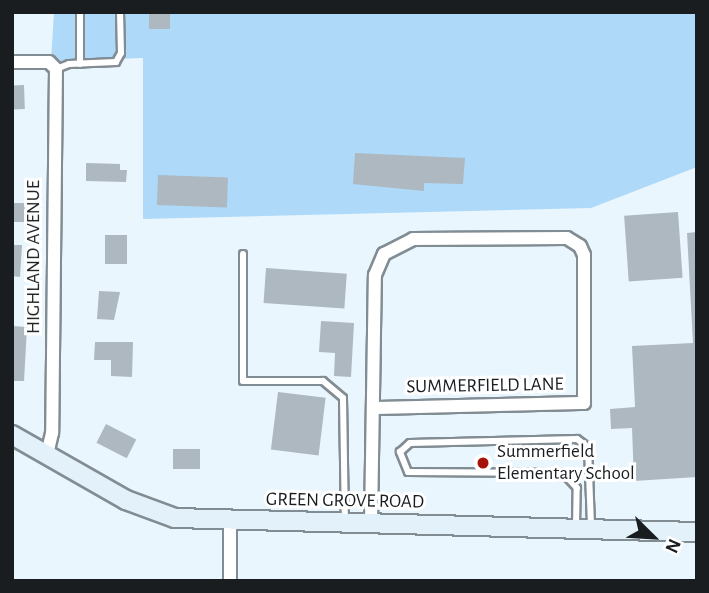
<!DOCTYPE html>
<html>
<head>
<meta charset="utf-8">
<style>
	body { margin:0 }
	#map { position:relative; width:709px; height:593px; overflow:hidden; background:#eaf6fe; font-family:"Alegreya Sans",sans-serif }
	div>[style] { position:absolute }
	[style*='--x'] { left:calc(var(--x)*1px); top:calc(var(--y)*1px); width:calc(var(--w)*1px); rotate:calc(var(--a)*1deg) }
	.green>* { inset:0; background:#aed9f8 }
	.building>* { inset:0; background:#adb8c0; transform-origin:0 0 }
	.roads { filter:drop-shadow(2px 0 #828c93) drop-shadow(-2px 0 #828c93) drop-shadow(0 2px #828c93) drop-shadow(0 -2px #828c93) }
	.lane>* { height:6px; margin:-3px; padding:0 3px; transform-origin:3px; border-radius:3px; background:#fff }
	.street>* { height:12px; margin:-6px; padding:0 6px; transform-origin:6px; border-radius:6px; background:#fff }
	.secondary>* { height:18px; margin:-9px; padding:0 9px; transform-origin:9px; border-radius:9px; background:#e3f1fb }
	.dots>* { width:19px; height:19px; translate:-50% -50%; box-sizing:border-box; border:4px solid #fff; border-radius:50% }
	span { translate:-50% -50%; white-space:nowrap; text-align:center; line-height:1.15; -webkit-text-stroke:6px #fff; paint-order:stroke }
	.street-label { font-size:19px; color:#191d20 }
	.poi-label { font-size:19px; color:#191d20 }
	.left { translate:0 -50%; text-align:left }
	.frame { position:absolute; inset:0; border:14px solid #191d20; pointer-events:none }
	.north { position:absolute; left:618px; top:502px; width:70px; height:70px; -webkit-text-stroke:5px #fff; paint-order:stroke; rotate:114deg; font-size:19px; font-weight:700; line-height:28px; text-align:center; color:#191d20 }
	.north::after { content:''; display:block; margin:auto; width:24px; height:32px; background:#191d20; clip-path:polygon(50% 0,100% 100%,50% 72%,0 100%) }
</style>
</head>
<body>
<div id="map">
	<div class="green">
		<div style="clip-path:polygon(54px 12px,697px 12px,697px 167px,591px 208px,143px 219px,143px 58px,51px 61px)"></div>
	</div>
	<div class="building">
		<div style="left:149px;top:12px;width:21px;height:17px"></div>
		<div style="left:24px;top:85px;width:24px;height:12px;rotate:88deg"></div>
		<div style="clip-path:polygon(355px 153px,465px 158px,463px 184px,424px 183px,424px 191px,353px 184px)"></div>
		<div style="clip-path:polygon(86px 163px,120px 164px,120px 170px,127px 170px,126px 182px,86px 181px)"></div>
		<div style="left:158px;top:175px;width:70px;height:30px;rotate:2deg"></div>
		<div style="left:12px;top:203px;width:13px;height:19px"></div>
		<div style="left:678px;top:212px;width:66px;height:54px;rotate:86deg"></div>
		<div style="clip-path:polygon(697px 232px,697px 477px,634px 481px,632px 428px,611px 429px,610px 409px,635px 407px,632px 346px,693px 343px,687px 233px)"></div>
		<div style="left:105px;top:235px;width:22px;height:29px"></div>
		<div style="clip-path:polygon(12px 245px,22px 245px,20px 277px,12px 276px)"></div>
		<div style="left:266px;top:268px;width:81px;height:35px;rotate:4deg"></div>
		<div style="clip-path:polygon(99px 291px,120px 292px,114px 320px,97px 319px)"></div>
		<div style="clip-path:polygon(321px 321px,354px 323px,351px 377px,334px 376px,335px 353px,319px 352px)"></div>
		<div style="clip-path:polygon(12px 326px,27px 327px,24px 381px,12px 381px)"></div>
		<div style="clip-path:polygon(95px 342px,133px 342px,132px 377px,111px 376px,111px 360px,94px 360px)"></div>
		<div style="left:278px;top:392px;width:48px;height:58px;rotate:7deg"></div>
		<div style="left:106px;top:424px;width:34px;height:21px;rotate:27deg"></div>
		<div style="left:173px;top:449px;width:27px;height:20px"></div>
	</div>
	<div class="roads">
		<div class="lane">
			<div style="--x:80;--y:12;--w:52;--a:90"></div>
			<div style="--x:56;--y:69;--w:14;--a:-21"></div>
			<div style="--x:69;--y:64;--w:47;--a:-2.4"></div>
			<div style="--x:116;--y:62;--w:10;--a:-61"></div>
			<div style="--x:121;--y:53;--w:41;--a:-91.4"></div>
			<div style="--x:243;--y:254;--w:127;--a:90"></div>
			<div style="--x:243;--y:381;--w:80;--a:0"></div>
			<div style="--x:323;--y:381;--w:26;--a:40"></div>
			<div style="--x:343;--y:398;--w:122;--a:89.1"></div>
			<div style="--x:576;--y:527;--w:39;--a:-89"></div>
			<div style="--x:577;--y:488;--w:21;--a:-133"></div>
			<div style="--x:563;--y:473;--w:155;--a:-179.6"></div>
			<div style="--x:408;--y:472;--w:22;--a:-112"></div>
			<div style="--x:400;--y:452;--w:13;--a:-42"></div>
			<div style="--x:410;--y:443;--w:167;--a:-1.4"></div>
			<div style="--x:577;--y:439;--w:14;--a:36"></div>
			<div style="--x:588;--y:447;--w:79;--a:87.8"></div>
		</div>
		<div class="street">
			<div style="--x:12;--y:62;--w:37;--a:0"></div>
			<div style="--x:49;--y:62;--w:10;--a:45"></div>
			<div style="--x:56;--y:69;--w:364;--a:90.6"></div>
			<div style="--x:52;--y:433;--w:23;--a:103"></div>
			<div style="--x:371;--y:523;--w:248;--a:-89.1"></div>
			<div style="--x:375;--y:275;--w:23;--a:-67"></div>
			<div style="--x:384;--y:254;--w:33;--a:-27"></div>
			<div style="--x:413;--y:239;--w:154;--a:-0.4"></div>
			<div style="--x:567;--y:238;--w:15;--a:32"></div>
			<div style="--x:580;--y:246;--w:10;--a:66"></div>
			<div style="--x:584;--y:255;--w:148;--a:90"></div>
			<div style="--x:584;--y:403;--w:211;--a:178.6"></div>
			<div style="--x:230;--y:581;--w:61;--a:-90"></div>
		</div>
		<div class="secondary">
			<div style="--x:12;--y:435;--w:131;--a:29.7"></div>
			<div style="--x:126;--y:500;--w:52;--a:20.2"></div>
			<div style="--x:175;--y:518;--w:522;--a:1.54"></div>
		</div>
	</div>
	<div class="dots">
		<div style="left:483px;top:463px;background:#a61208"></div>
	</div>
	<div class="street-label">
		<span style="left:34px;top:257px;rotate:-90deg">HIGHLAND AVENUE</span>
		<span style="left:485px;top:386px;rotate:-1deg">SUMMERFIELD LANE</span>
		<span style="left:345px;top:501px;rotate:1deg">GREEN GROVE ROAD</span>
	</div>
	<div class="poi-label">
		<span class="left" style="left:497px;top:463px">Summerfield<br>Elementary School</span>
	</div>
	<div class="frame"></div>
	<div class="north">N</div>
</div>
</body>
</html>
